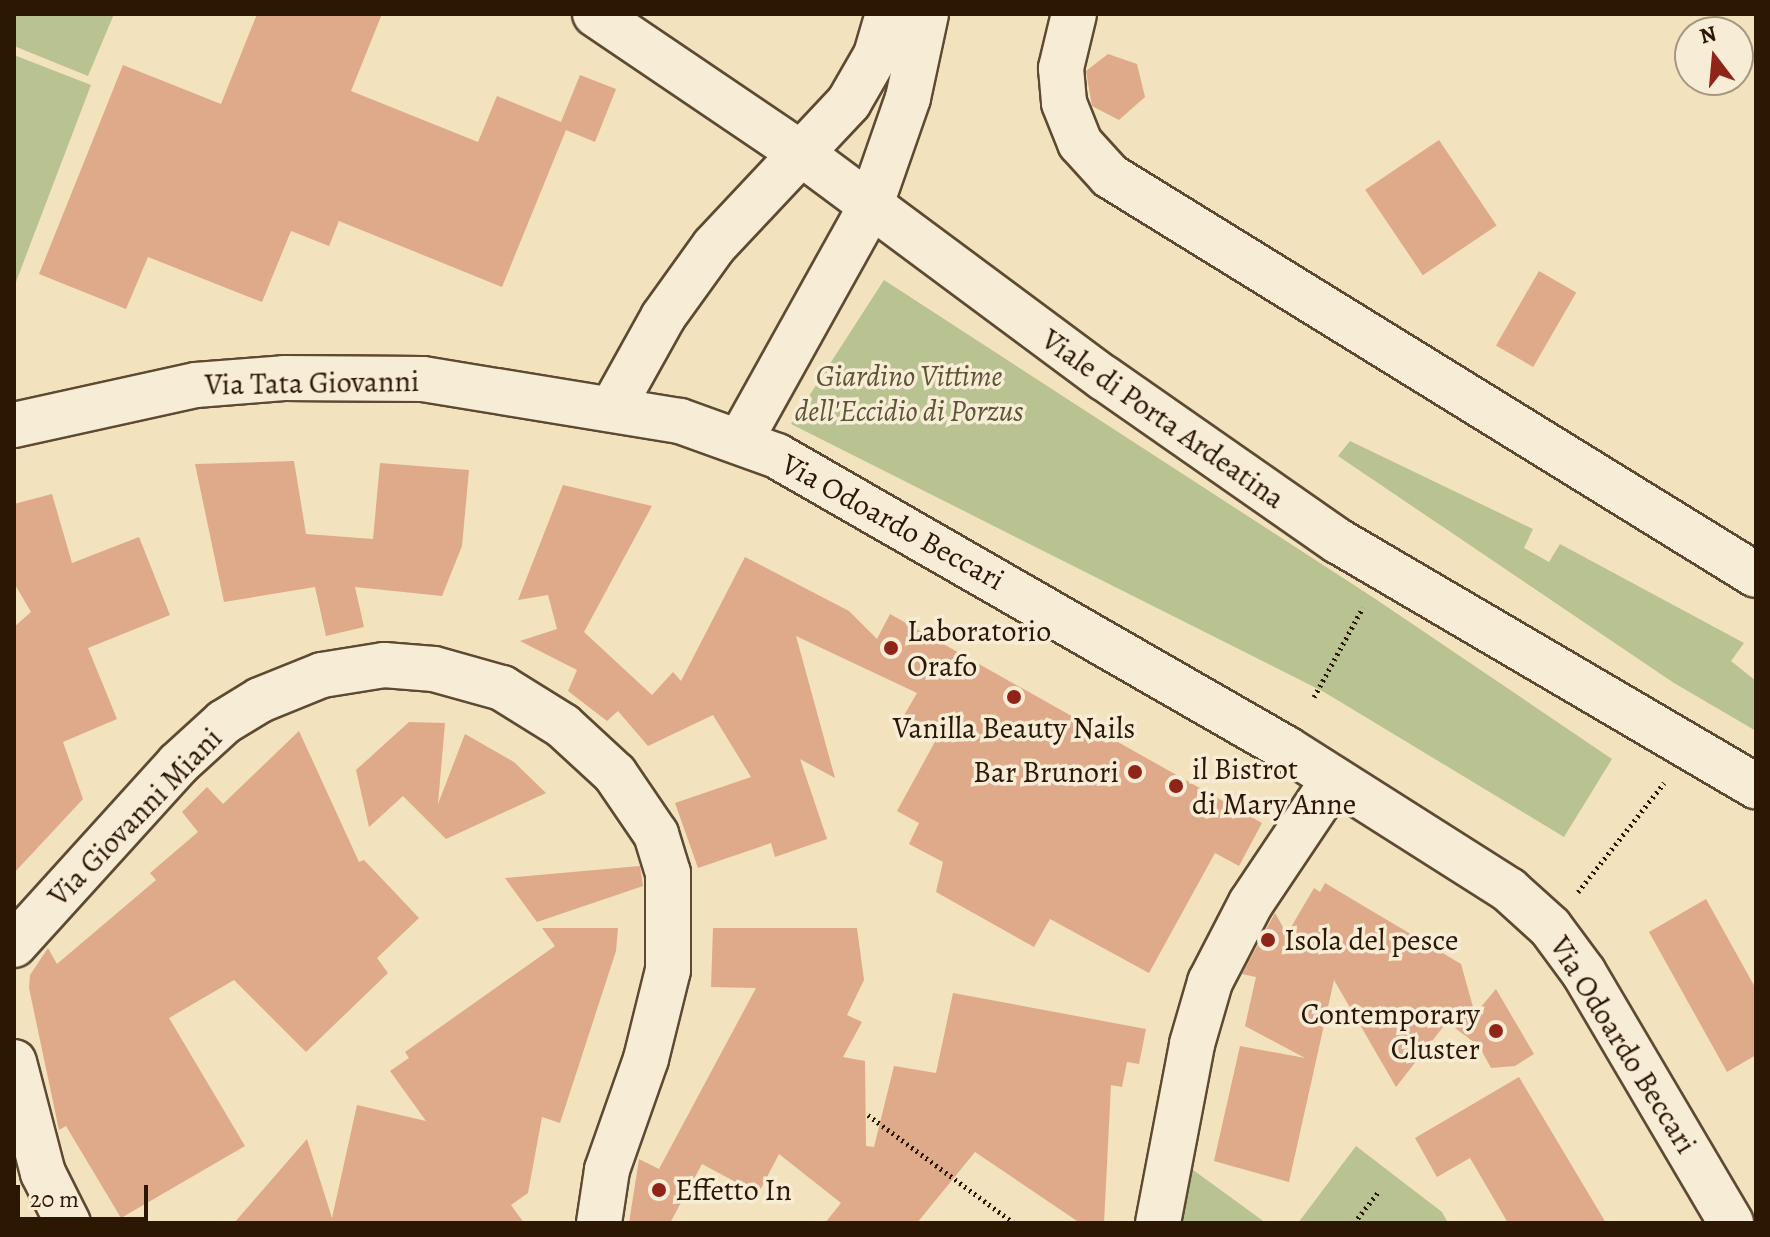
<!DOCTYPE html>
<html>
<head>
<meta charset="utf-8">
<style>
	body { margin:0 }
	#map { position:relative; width:1770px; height:1237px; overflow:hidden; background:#f2e2be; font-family:Alegreya,serif }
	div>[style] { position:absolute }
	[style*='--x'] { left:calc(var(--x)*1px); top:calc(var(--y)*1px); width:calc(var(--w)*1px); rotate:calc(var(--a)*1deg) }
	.green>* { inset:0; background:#b9c392 }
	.building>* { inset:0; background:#dfaa89; transform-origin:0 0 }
	.path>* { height:5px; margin-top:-2.5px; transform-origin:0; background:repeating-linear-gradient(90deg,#2c1703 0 2px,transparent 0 6px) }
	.roads { filter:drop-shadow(2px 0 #5e4a32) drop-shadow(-2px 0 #5e4a32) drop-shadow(0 2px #5e4a32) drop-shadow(0 -2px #5e4a32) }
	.minor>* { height:44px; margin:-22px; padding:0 22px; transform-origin:22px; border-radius:22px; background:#f7ecd5 }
	.dots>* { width:22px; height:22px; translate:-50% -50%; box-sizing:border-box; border:4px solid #f7ecd5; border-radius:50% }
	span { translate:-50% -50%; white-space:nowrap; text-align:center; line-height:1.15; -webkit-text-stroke:7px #f7ecd5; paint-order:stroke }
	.park-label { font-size:30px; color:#5d5335; font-style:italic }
	.street-label { font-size:30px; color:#2c1703 }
	.poi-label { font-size:30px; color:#2c1703 }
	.left { translate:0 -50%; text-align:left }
	.right { translate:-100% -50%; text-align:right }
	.frame { position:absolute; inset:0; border:16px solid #2c1703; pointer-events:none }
	.north { position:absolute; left:1674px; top:16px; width:80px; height:80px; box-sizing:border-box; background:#f7ecd5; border:2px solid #a69781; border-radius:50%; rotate:344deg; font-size:22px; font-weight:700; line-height:32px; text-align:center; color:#2c1703 }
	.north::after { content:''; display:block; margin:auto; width:28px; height:36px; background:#8f2418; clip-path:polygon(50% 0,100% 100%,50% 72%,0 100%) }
	.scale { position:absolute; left:16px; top:1185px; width:132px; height:36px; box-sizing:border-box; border:4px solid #2c1703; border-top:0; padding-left:10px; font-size:24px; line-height:28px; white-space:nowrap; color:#2c1703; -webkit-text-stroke:6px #f7ecd5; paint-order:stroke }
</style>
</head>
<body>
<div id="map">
	<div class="green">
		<div style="clip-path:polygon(14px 14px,114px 14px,88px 76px,14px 46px)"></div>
		<div style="clip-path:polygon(14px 55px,91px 85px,14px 287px)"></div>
		<div style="clip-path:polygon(884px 280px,1377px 600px,1612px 759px,1564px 837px,1324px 692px,791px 424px)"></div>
		<div style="clip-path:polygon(1350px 441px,1533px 529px,1524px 548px,1549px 562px,1560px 544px,1744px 643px,1731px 661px,1756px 681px,1756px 731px,1674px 683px,1338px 456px)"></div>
		<div style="clip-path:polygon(1356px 1146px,1442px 1212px,1448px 1223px,1298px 1223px)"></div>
		<div style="clip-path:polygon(1189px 1167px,1266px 1223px,1180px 1223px)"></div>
	</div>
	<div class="building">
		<div style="clip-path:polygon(257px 14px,382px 14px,351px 91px,478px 142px,497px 96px,561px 122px,580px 75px,616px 89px,595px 142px,566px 130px,502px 287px,339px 221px,329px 246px,291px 231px,262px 302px,148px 257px,126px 309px,39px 274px,123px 65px,221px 104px)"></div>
		<div style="clip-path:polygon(1108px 54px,1137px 64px,1145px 97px,1119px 120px,1092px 106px,1087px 77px,1086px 71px)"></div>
		<div style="left:1439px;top:140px;width:103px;height:89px;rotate:56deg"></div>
		<div style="left:1539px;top:271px;width:43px;height:86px;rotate:30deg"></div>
		<div style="clip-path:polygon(294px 461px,306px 534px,373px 539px,380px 463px,469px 470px,462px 546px,442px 596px,355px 587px,364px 627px,326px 636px,315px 587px,224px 602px,195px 464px)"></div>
		<div style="clip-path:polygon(563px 485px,652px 506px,584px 632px,652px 695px,673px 672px,681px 681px,745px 557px,849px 611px,877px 639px,890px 614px,1262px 823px,1239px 866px,1215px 853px,1149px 973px,1050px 919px,1034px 947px,936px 892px,943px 862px,909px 844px,919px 823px,897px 811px,936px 740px,899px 724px,917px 693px,796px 636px,835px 778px,800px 759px,827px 839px,775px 857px,771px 843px,698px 868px,675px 803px,751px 777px,713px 715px,648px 746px,618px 711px,607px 721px,568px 691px,577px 670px,520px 641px,557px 629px,548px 595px,518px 600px)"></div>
		<div style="clip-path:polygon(52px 494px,72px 563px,139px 537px,170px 615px,88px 648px,117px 719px,63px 742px,83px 799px,14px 873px,14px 627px,31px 612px,14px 583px,14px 504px)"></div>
		<div style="clip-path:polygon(409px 722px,445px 723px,438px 804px,465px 734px,514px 762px,546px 793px,446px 839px,403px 796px,369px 827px,356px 770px)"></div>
		<div style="clip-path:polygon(299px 731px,359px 862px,364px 860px,419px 918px,377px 958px,388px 973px,306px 1052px,234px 980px,169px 1018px,245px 1146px,121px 1218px,66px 1126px,59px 1130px,29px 988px,30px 975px,48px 948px,57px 964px,156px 880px,150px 873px,198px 832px,182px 812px,207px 787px,223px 804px)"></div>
		<div style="clip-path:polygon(640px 866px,643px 886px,537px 922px,505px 878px)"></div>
		<div style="clip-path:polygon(1325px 883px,1461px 964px,1475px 1014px,1496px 989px,1534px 1054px,1515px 1066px,1491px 1068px,1479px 1046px,1447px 1022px,1396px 1087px,1334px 980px,1289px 1182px,1214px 1161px,1240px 1046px,1305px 1058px,1245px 1026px,1256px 977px,1242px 974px,1275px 913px,1287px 934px,1314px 888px,1320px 892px)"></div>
		<div style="clip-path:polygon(1706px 899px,1756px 989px,1756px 1055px,1727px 1072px,1649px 932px)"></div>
		<div style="clip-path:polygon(542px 928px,618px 928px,616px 951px,560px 1123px,542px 1117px,528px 1193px,511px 1205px,524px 1223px,234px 1223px,307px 1139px,332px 1218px,357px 1105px,426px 1121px,390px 1071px,409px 1058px,405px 1052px,555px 946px)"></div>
		<div style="clip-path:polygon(713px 928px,857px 928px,864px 980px,847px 1015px,862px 1022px,843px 1057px,865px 1061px,866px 1146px,874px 1147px,894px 1066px,936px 1073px,953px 993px,1146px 1029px,1139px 1064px,1127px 1062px,1122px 1087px,1111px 1085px,1104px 1223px,1080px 1223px,975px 1152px,917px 1223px,825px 1223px,841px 1203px,779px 1154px,758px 1194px,702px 1164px,670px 1223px,629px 1223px,639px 1159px,659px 1169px,756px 988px,711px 987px)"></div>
		<div style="clip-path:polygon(1519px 1077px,1606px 1223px,1508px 1223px,1470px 1158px,1437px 1177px,1415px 1138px)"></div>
	</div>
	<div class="path">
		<div style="--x:1314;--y:697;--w:102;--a:-61.4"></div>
		<div style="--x:1578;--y:892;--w:139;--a:-51.7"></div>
		<div style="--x:868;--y:1115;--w:182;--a:36.5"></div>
		<div style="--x:1354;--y:1223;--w:41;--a:-52"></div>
	</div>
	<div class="roads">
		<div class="minor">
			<div style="--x:595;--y:14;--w:250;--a:34.1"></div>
			<div style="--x:802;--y:154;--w:376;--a:36.6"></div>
			<div style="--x:1104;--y:378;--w:285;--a:34.9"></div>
			<div style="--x:1338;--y:541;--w:485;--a:30.4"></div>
			<div style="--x:1074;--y:14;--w:56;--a:103.5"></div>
			<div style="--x:1061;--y:68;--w:35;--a:85"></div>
			<div style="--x:1064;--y:103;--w:43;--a:68.2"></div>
			<div style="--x:1080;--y:143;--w:45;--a:47.7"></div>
			<div style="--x:1110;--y:176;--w:759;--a:31.7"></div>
			<div style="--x:613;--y:407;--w:103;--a:-60.9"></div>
			<div style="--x:663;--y:317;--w:87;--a:-54.3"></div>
			<div style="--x:714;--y:246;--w:197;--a:-46.8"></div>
			<div style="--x:849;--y:102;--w:54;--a:-60.1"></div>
			<div style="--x:876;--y:55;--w:43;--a:-73.7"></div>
			<div style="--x:14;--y:425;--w:186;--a:-12.4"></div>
			<div style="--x:196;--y:385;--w:88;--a:-4.5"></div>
			<div style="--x:284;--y:378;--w:139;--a:0.4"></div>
			<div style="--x:423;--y:379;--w:260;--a:9.3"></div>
			<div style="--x:680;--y:421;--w:103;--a:19.8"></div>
			<div style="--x:777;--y:456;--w:588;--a:29.88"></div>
			<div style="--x:1287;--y:749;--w:263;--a:32.4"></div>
			<div style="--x:1509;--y:890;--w:55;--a:42.1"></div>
			<div style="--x:1550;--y:927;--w:57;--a:53.5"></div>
			<div style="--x:1584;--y:973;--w:290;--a:59.5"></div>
			<div style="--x:740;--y:441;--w:268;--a:-60.9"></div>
			<div style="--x:870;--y:207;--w:115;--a:-70.8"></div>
			<div style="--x:908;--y:98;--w:86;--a:-77.9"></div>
			<div style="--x:14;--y:945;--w:244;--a:-47.8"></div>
			<div style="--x:178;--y:764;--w:62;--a:-42.4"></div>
			<div style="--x:224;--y:722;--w:42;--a:-31.4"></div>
			<div style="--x:260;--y:700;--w:67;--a:-22"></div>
			<div style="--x:322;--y:675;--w:63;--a:-9.2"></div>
			<div style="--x:384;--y:665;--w:50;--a:4.6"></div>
			<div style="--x:434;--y:669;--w:71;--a:15.6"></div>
			<div style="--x:502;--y:688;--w:72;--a:31.9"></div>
			<div style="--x:563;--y:726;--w:71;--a:42.7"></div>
			<div style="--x:615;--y:774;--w:73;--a:55.7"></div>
			<div style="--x:656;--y:834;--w:41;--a:72.9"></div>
			<div style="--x:668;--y:873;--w:97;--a:90"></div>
			<div style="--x:668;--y:970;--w:92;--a:103.9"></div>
			<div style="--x:646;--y:1059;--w:118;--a:109.4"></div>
			<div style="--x:607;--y:1170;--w:54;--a:98.6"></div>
			<div style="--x:14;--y:1062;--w:115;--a:75.4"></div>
			<div style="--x:43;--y:1173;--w:56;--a:63.4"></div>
			<div style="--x:1158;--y:1223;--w:182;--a:-79.2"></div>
			<div style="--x:1192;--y:1044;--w:65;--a:-73.8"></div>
			<div style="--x:1210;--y:982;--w:89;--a:-62.6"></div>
			<div style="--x:1251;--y:903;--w:149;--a:-56.2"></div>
		</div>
	</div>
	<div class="dots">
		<div style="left:891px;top:648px;background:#8f2418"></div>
		<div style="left:1014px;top:697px;background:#8f2418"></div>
		<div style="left:1135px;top:772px;background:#8f2418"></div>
		<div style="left:1176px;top:786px;background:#8f2418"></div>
		<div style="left:1268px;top:940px;background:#8f2418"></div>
		<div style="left:1496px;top:1031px;background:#8f2418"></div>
		<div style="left:659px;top:1190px;background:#8f2418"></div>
	</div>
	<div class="park-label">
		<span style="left:909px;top:393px">Giardino Vittime<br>dell'Eccidio di Porzus</span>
	</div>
	<div class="street-label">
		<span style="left:312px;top:383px;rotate:-1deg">Via Tata Giovanni</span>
		<span style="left:1163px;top:419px;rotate:35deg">Viale di Porta Ardeatina</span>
		<span style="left:893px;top:522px;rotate:29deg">Via Odoardo Beccari</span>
		<span style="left:135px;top:817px;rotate:-46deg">Via Giovanni Miani</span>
		<span style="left:1623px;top:1045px;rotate:58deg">Via Odoardo Beccari</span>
	</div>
	<div class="poi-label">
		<span class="left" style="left:907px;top:648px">Laboratorio<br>Orafo</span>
		<span style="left:1014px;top:728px">Vanilla Beauty Nails</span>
		<span class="left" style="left:1192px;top:786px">il Bistrot<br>di Mary Anne</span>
		<span class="right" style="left:1119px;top:772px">Bar Brunori</span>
		<span class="left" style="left:1284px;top:940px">Isola del pesce</span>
		<span class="right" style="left:1480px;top:1031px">Contemporary<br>Cluster</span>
		<span class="left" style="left:675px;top:1190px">Effetto In</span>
	</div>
	<div class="frame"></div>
	<div class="north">N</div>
	<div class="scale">20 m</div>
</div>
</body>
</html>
